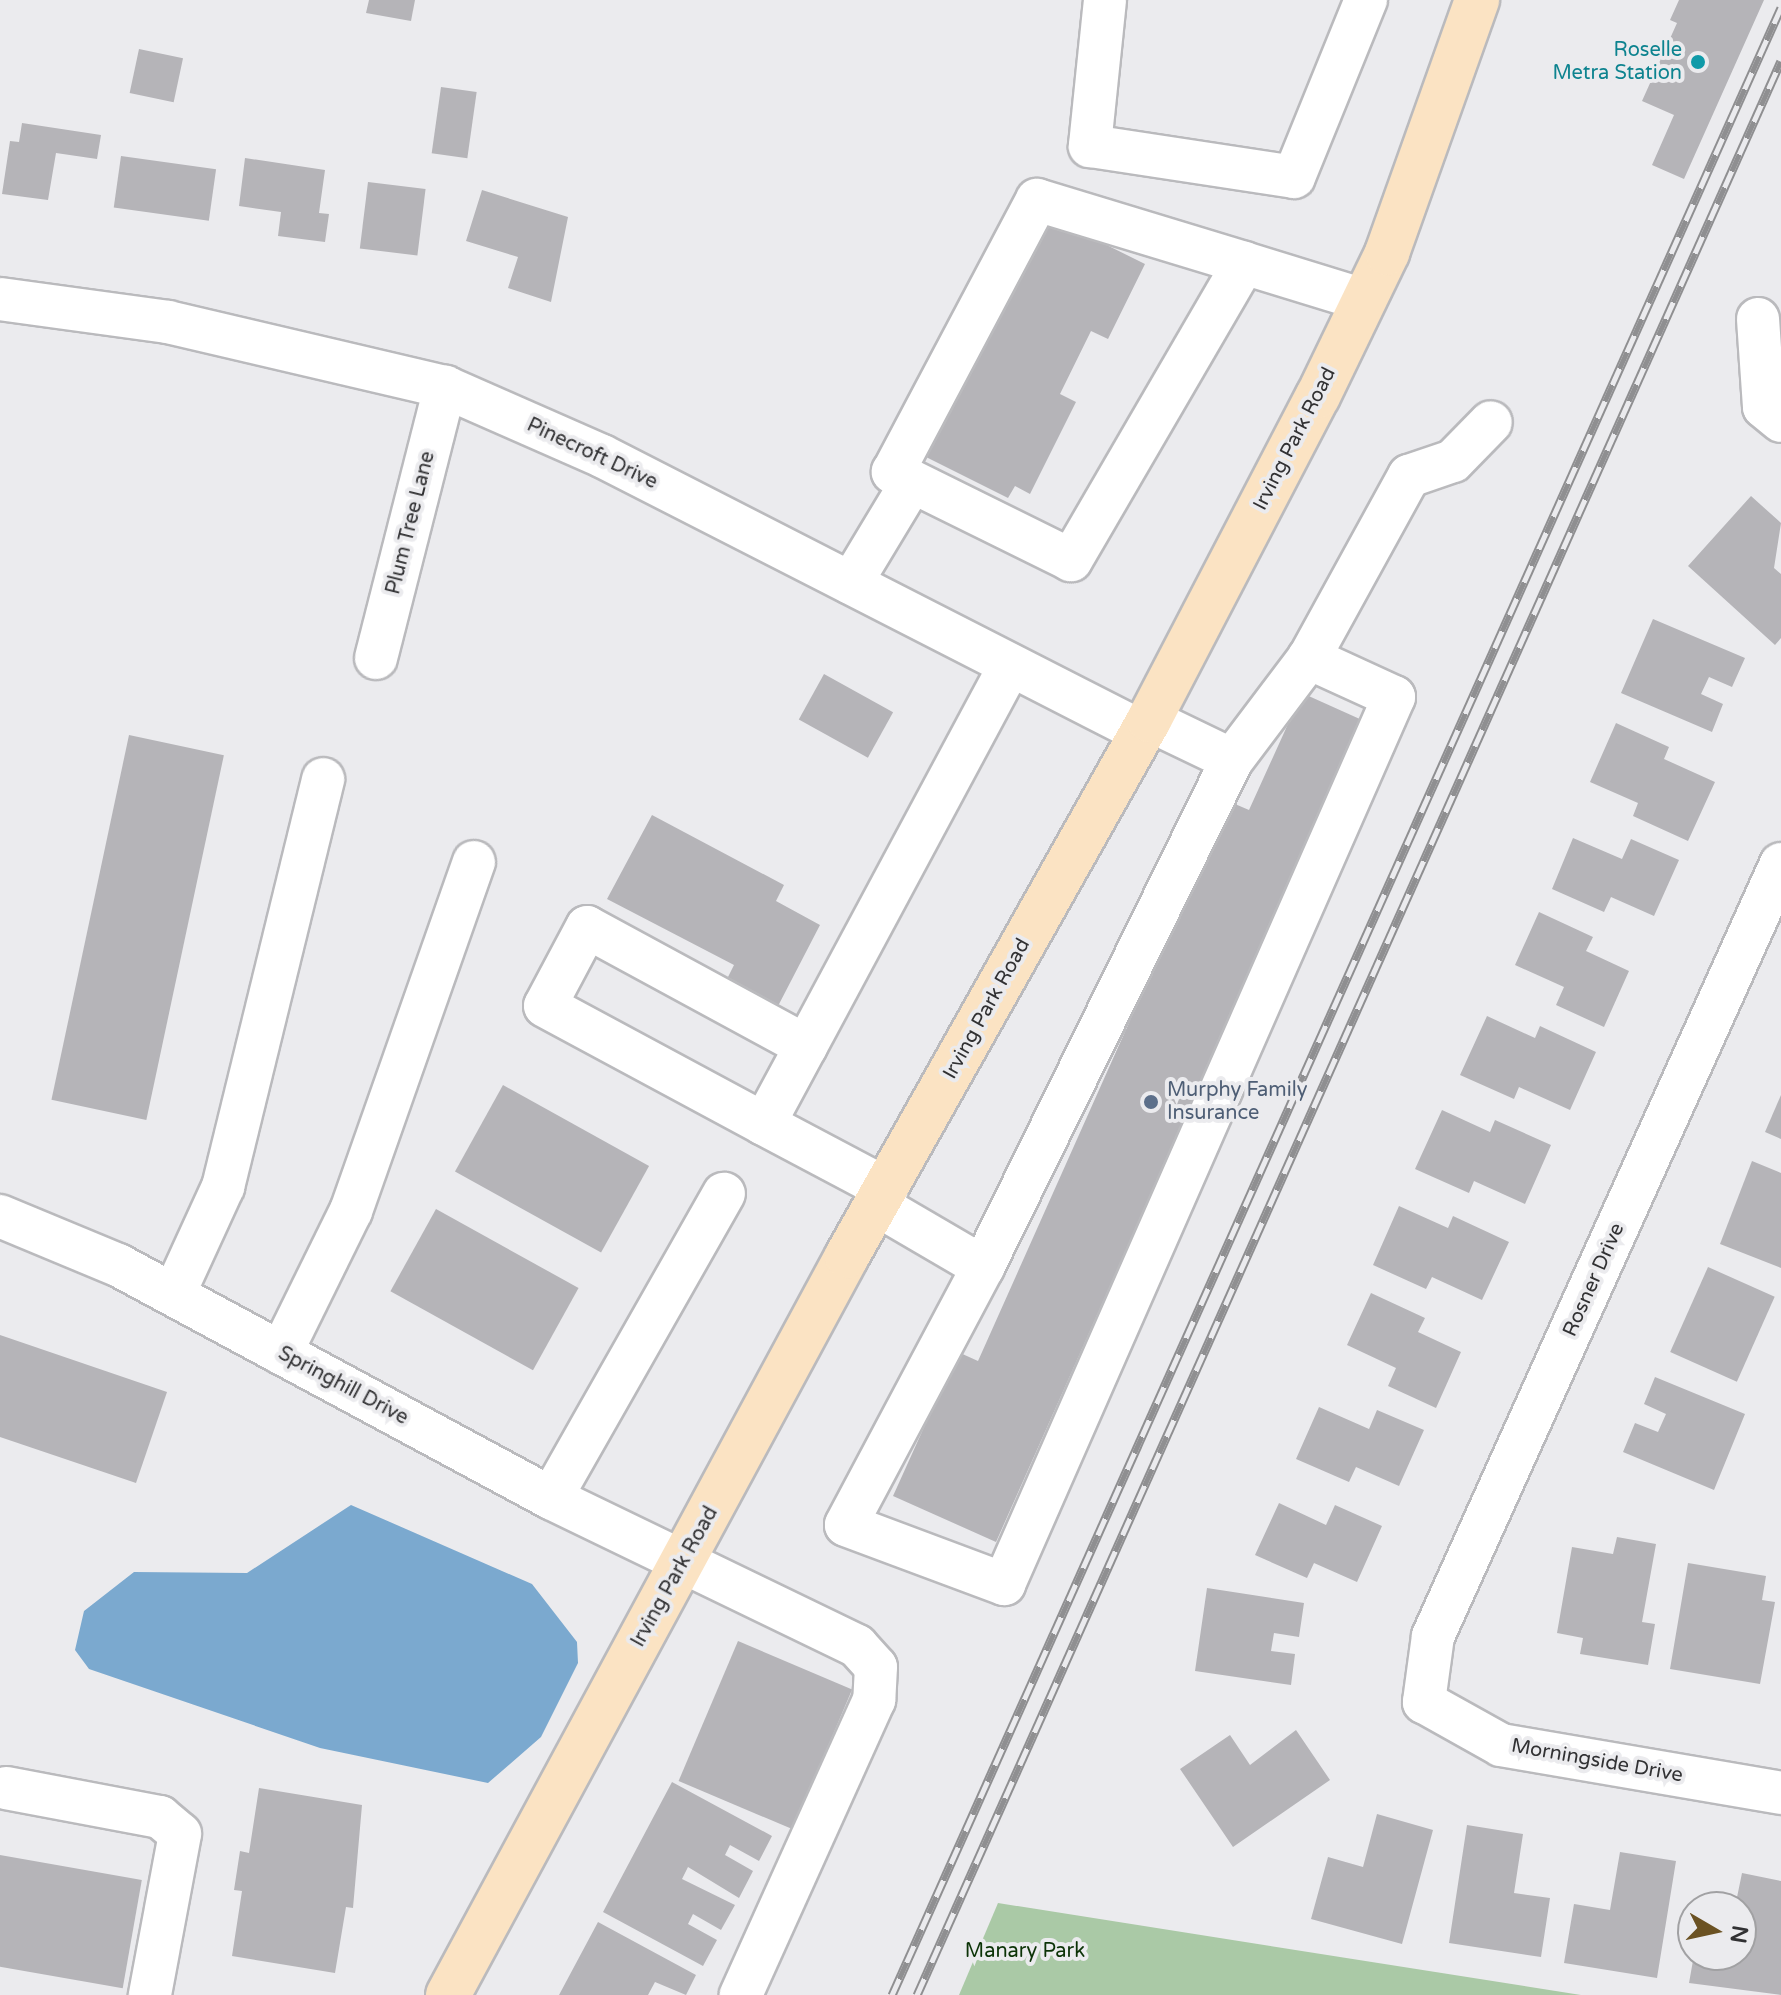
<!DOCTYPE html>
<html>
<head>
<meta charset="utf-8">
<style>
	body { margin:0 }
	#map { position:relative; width:1781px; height:1995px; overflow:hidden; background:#ebebee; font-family:"Varela Round",sans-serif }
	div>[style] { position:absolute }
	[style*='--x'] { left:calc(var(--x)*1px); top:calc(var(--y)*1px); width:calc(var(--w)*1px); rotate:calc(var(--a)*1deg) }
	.green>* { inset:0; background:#aac9a6 }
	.water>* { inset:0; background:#7ba9cf }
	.building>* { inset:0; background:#b5b4b8; transform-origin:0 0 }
	.roads { filter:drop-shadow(2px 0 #bababd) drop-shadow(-2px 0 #bababd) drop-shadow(0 2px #bababd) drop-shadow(0 -2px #bababd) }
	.minor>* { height:42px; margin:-21px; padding:0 21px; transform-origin:21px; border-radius:21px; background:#fff }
	.major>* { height:44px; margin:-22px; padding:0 22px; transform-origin:22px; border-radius:22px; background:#fbe3c3 }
	.rail>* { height:9px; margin-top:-4.5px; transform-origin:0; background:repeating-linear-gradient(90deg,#ebebee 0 18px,#8f8f91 0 36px); box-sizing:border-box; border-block:2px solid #8f8f91 }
	.dots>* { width:22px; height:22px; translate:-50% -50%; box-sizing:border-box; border:4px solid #ebebee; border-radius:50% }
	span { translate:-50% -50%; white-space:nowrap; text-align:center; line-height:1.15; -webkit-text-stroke:8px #ebebee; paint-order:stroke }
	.culture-label { font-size:20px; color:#0d838f }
	.right { translate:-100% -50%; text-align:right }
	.street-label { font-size:20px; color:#313133 }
	.service-label { font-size:20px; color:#4e5e75 }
	.left { translate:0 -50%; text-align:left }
	.park-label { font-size:20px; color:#0c3307 }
	.north { position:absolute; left:1677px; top:1891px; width:80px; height:80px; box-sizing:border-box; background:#ebebee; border:2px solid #a1a1a3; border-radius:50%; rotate:99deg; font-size:22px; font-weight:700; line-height:32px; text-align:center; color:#313133 }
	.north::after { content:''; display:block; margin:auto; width:28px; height:36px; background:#6b5223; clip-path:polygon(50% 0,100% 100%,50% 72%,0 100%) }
</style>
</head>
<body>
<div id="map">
	<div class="green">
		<div style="clip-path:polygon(998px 1903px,1581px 1995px,959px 1995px)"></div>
	</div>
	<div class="water">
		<div style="clip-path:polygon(351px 1505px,532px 1584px,577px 1642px,578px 1663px,541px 1737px,488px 1783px,320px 1748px,89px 1669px,75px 1650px,84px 1611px,134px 1572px,247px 1573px)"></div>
	</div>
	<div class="building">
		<div style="clip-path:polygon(369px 0,415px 0,411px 21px,366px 13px)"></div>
		<div style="clip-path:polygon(1679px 0,1764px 0,1684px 179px,1652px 165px,1674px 115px,1642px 101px,1677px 23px,1670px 20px)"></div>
		<div style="left:139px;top:49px;width:45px;height:45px;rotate:12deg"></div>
		<div style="left:441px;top:87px;width:36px;height:67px;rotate:8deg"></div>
		<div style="clip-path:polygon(22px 123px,101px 135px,97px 159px,56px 153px,48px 200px,2px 194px,10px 141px,19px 142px)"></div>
		<div style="left:121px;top:156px;width:96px;height:52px;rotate:8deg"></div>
		<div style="clip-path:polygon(245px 158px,325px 170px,319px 213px,329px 214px,325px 242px,278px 236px,281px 212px,239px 206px)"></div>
		<div style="left:368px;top:182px;width:58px;height:67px;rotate:7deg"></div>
		<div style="clip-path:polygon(482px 190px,568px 217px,551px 302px,508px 288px,518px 257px,466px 241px)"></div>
		<div style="clip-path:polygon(1044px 214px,1145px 264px,1108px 339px,1091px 331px,1060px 394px,1076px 402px,1030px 494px,1015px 486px,1008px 498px,924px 456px)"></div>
		<div style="clip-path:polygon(1751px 496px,1781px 523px,1774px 568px,1781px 574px,1781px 638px,1775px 645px,1688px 566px)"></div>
		<div style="clip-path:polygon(1653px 619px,1745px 658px,1732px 687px,1709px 677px,1701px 694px,1723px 704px,1712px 732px,1621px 693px)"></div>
		<div style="left:824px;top:674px;width:79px;height:52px;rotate:29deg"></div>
		<div style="clip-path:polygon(1302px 693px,1362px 720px,996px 1542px,893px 1496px,958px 1352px,978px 1361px,1228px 801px,1249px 810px)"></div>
		<div style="clip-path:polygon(1616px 723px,1669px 747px,1664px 759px,1715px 782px,1688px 841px,1633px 816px,1638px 803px,1590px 782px)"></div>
		<div style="left:129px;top:735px;width:97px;height:373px;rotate:12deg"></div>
		<div style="clip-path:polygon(652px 815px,784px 885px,776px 901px,820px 925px,777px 1008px,726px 981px,734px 965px,607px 899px)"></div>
		<div style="clip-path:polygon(1573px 838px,1622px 859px,1631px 839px,1679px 860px,1654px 916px,1611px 897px,1604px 912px,1552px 889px)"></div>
		<div style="clip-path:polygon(1539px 912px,1593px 937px,1586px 951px,1629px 971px,1604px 1027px,1556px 1005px,1564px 987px,1515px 965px)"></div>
		<div style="clip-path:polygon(1487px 1016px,1535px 1038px,1540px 1026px,1596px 1052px,1570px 1110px,1519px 1087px,1514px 1099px,1460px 1075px)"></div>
		<div style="left:503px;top:1085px;width:167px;height:99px;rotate:29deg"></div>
		<div style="clip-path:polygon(1781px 1095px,1781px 1139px,1765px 1132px)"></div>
		<div style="clip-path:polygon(1442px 1110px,1490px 1132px,1495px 1120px,1551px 1145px,1525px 1204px,1474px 1181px,1469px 1193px,1415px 1169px)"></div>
		<div style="clip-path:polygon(1752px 1161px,1781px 1173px,1781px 1268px,1720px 1244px)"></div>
		<div style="clip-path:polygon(1399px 1206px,1448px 1228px,1453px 1216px,1509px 1242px,1482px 1300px,1432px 1277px,1426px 1289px,1373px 1265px)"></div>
		<div style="left:436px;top:1209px;width:163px;height:94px;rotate:29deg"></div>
		<div style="left:1708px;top:1267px;width:73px;height:93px;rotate:24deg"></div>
		<div style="clip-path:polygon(1371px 1293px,1425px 1318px,1418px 1332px,1461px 1352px,1436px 1408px,1388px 1386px,1396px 1368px,1347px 1345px)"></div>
		<div style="clip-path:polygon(0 1335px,167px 1392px,136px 1483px,0 1437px)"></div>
		<div style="clip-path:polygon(1655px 1377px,1745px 1414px,1714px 1490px,1623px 1452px,1635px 1423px,1658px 1432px,1666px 1414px,1644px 1404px)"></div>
		<div style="clip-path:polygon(1319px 1407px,1369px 1429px,1377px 1410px,1424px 1430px,1399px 1486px,1356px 1467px,1349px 1482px,1296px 1459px)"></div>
		<div style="clip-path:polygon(1279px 1503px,1326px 1525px,1335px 1505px,1382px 1526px,1357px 1582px,1314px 1563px,1307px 1578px,1255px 1555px)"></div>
		<div style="clip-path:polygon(1617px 1537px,1656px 1544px,1642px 1622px,1655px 1624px,1648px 1665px,1580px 1654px,1583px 1638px,1557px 1633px,1572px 1547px,1613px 1554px)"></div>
		<div style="clip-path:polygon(1688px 1563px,1766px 1576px,1762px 1600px,1775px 1602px,1760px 1684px,1670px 1669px)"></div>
		<div style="clip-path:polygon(1207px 1588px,1304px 1603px,1299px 1637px,1274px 1633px,1271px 1651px,1295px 1654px,1291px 1685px,1195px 1671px)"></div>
		<div style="left:738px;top:1641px;width:124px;height:152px;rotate:23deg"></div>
		<div style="clip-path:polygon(1296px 1730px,1330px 1780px,1233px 1847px,1180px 1769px,1230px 1735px,1250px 1765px)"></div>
		<div style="clip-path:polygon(672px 1782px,772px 1836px,759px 1861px,730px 1845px,725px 1855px,753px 1871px,739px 1898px,688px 1867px,682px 1879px,735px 1905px,721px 1930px,693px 1914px,688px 1924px,717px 1940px,703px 1966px,603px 1912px)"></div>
		<div style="clip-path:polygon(259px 1788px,362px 1805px,353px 1908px,346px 1907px,335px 1973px,232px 1956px,242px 1891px,234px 1890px,240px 1851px,249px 1853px)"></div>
		<div style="clip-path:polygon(1377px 1814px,1433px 1830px,1402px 1944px,1311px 1919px,1328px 1857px,1363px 1867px)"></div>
		<div style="clip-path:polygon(1467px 1825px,1523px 1834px,1514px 1893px,1550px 1898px,1541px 1957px,1449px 1943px)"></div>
		<div style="clip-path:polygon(1620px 1852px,1676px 1861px,1657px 1978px,1564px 1963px,1574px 1904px,1610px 1910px)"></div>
		<div style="left:0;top:1855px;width:144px;height:110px;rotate:10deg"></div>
		<div style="clip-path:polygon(1742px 1873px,1781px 1881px,1781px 1995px,1689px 1983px,1694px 1955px,1741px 1955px,1735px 1907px)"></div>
		<div style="clip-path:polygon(598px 1922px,696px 1975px,686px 1995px,655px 1982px,648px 1995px,559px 1995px)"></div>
	</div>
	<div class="roads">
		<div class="minor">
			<div style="--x:1105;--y:0;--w:147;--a:95.9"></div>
			<div style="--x:1090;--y:146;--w:206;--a:8.6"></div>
			<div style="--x:1294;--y:177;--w:191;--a:-67.9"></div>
			<div style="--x:1244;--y:263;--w:344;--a:120.2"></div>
			<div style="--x:1071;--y:560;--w:199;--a:-153.7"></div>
			<div style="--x:893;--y:472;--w:308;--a:-62.1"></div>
			<div style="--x:1037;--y:200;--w:216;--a:16.9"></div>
			<div style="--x:1244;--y:263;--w:126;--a:17.1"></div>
			<div style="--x:0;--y:299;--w:170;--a:7.8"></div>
			<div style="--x:168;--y:322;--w:285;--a:13.2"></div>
			<div style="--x:445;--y:387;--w:171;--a:23.7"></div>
			<div style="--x:602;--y:456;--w:606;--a:27.07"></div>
			<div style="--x:1758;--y:319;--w:88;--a:86.1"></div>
			<div style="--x:1764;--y:407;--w:22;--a:39"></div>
			<div style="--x:851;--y:583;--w:118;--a:-58.9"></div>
			<div style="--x:376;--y:658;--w:280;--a:-75.7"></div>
			<div style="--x:1149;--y:720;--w:92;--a:25.7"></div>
			<div style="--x:1232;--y:760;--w:128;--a:-53"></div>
			<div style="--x:1309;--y:658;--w:208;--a:-61.2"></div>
			<div style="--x:1409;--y:476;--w:46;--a:-18.8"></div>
			<div style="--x:1453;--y:461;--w:54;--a:-45.7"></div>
			<div style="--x:1232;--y:760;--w:565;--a:116.16"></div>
			<div style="--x:983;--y:1267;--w:292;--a:118"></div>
			<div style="--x:846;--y:1525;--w:169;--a:20.5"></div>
			<div style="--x:1004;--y:1584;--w:969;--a:-66.27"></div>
			<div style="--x:1394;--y:697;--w:94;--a:-155.4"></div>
			<div style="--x:1781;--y:864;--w:847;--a:114.26"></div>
			<div style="--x:1433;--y:1636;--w:67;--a:97.8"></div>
			<div style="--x:1424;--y:1702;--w:88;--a:29.2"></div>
			<div style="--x:1501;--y:1745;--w:284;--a:9.7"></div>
			<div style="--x:806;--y:1046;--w:249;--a:-151.5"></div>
			<div style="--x:587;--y:927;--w:89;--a:118"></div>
			<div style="--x:545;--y:1006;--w:249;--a:28.3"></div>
			<div style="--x:764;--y:1124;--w:89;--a:-61.7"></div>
			<div style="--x:806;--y:1046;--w:432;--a:-61.8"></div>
			<div style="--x:764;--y:1124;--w:139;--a:27.9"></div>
			<div style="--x:877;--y:1205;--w:123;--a:30.3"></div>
			<div style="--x:0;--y:1216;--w:128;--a:22.6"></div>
			<div style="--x:118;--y:1265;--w:492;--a:28.3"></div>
			<div style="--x:551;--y:1498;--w:340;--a:25.8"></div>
			<div style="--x:857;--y:1646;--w:28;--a:48"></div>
			<div style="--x:876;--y:1667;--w:33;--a:93"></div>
			<div style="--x:874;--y:1700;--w:324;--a:114.3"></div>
			<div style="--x:174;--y:1294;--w:118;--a:-65.4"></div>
			<div style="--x:223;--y:1187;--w:420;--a:-76.2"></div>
			<div style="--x:281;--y:1353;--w:158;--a:-63.8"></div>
			<div style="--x:351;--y:1211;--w:370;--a:-70.6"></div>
			<div style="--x:551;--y:1498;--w:350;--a:-60.4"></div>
			<div style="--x:6;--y:1788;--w:157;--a:10.7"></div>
			<div style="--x:160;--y:1817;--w:26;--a:40"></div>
			<div style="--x:180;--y:1834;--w:164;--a:100.6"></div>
		</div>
		<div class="major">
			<div style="--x:448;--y:1995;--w:840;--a:-61.63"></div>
			<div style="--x:847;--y:1256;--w:615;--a:-60.6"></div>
			<div style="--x:1149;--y:720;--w:365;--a:-62.5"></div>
			<div style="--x:1318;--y:396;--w:159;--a:-64.2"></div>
			<div style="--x:1387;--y:253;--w:269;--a:-70.4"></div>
		</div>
	</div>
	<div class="rail">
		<div style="--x:892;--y:1995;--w:2177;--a:-65.9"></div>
		<div style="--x:917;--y:1995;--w:2118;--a:-65.93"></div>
	</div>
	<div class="dots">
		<div style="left:1698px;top:62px;background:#0f9aa8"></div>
		<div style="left:1151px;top:1102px;background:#5c6f8a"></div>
	</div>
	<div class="culture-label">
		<span class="right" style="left:1682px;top:62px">Roselle<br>Metra Station</span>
	</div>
	<div class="street-label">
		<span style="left:1295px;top:439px;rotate:-63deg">Irving Park Road</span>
		<span style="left:592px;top:454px;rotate:25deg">Pinecroft Drive</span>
		<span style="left:411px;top:523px;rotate:-76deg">Plum Tree Lane</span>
		<span style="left:987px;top:1009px;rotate:-61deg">Irving Park Road</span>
		<span style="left:1594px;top:1280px;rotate:-66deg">Rosner Drive</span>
		<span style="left:343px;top:1386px;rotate:28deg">Springhill Drive</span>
		<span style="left:675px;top:1577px;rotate:-61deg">Irving Park Road</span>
		<span style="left:1597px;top:1761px;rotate:10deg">Morningside Drive</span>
	</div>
	<div class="service-label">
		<span class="left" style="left:1167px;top:1102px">Murphy Family<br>Insurance</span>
	</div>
	<div class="park-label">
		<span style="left:1025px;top:1951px">Manary Park</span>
	</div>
	<div class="north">N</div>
</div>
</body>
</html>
